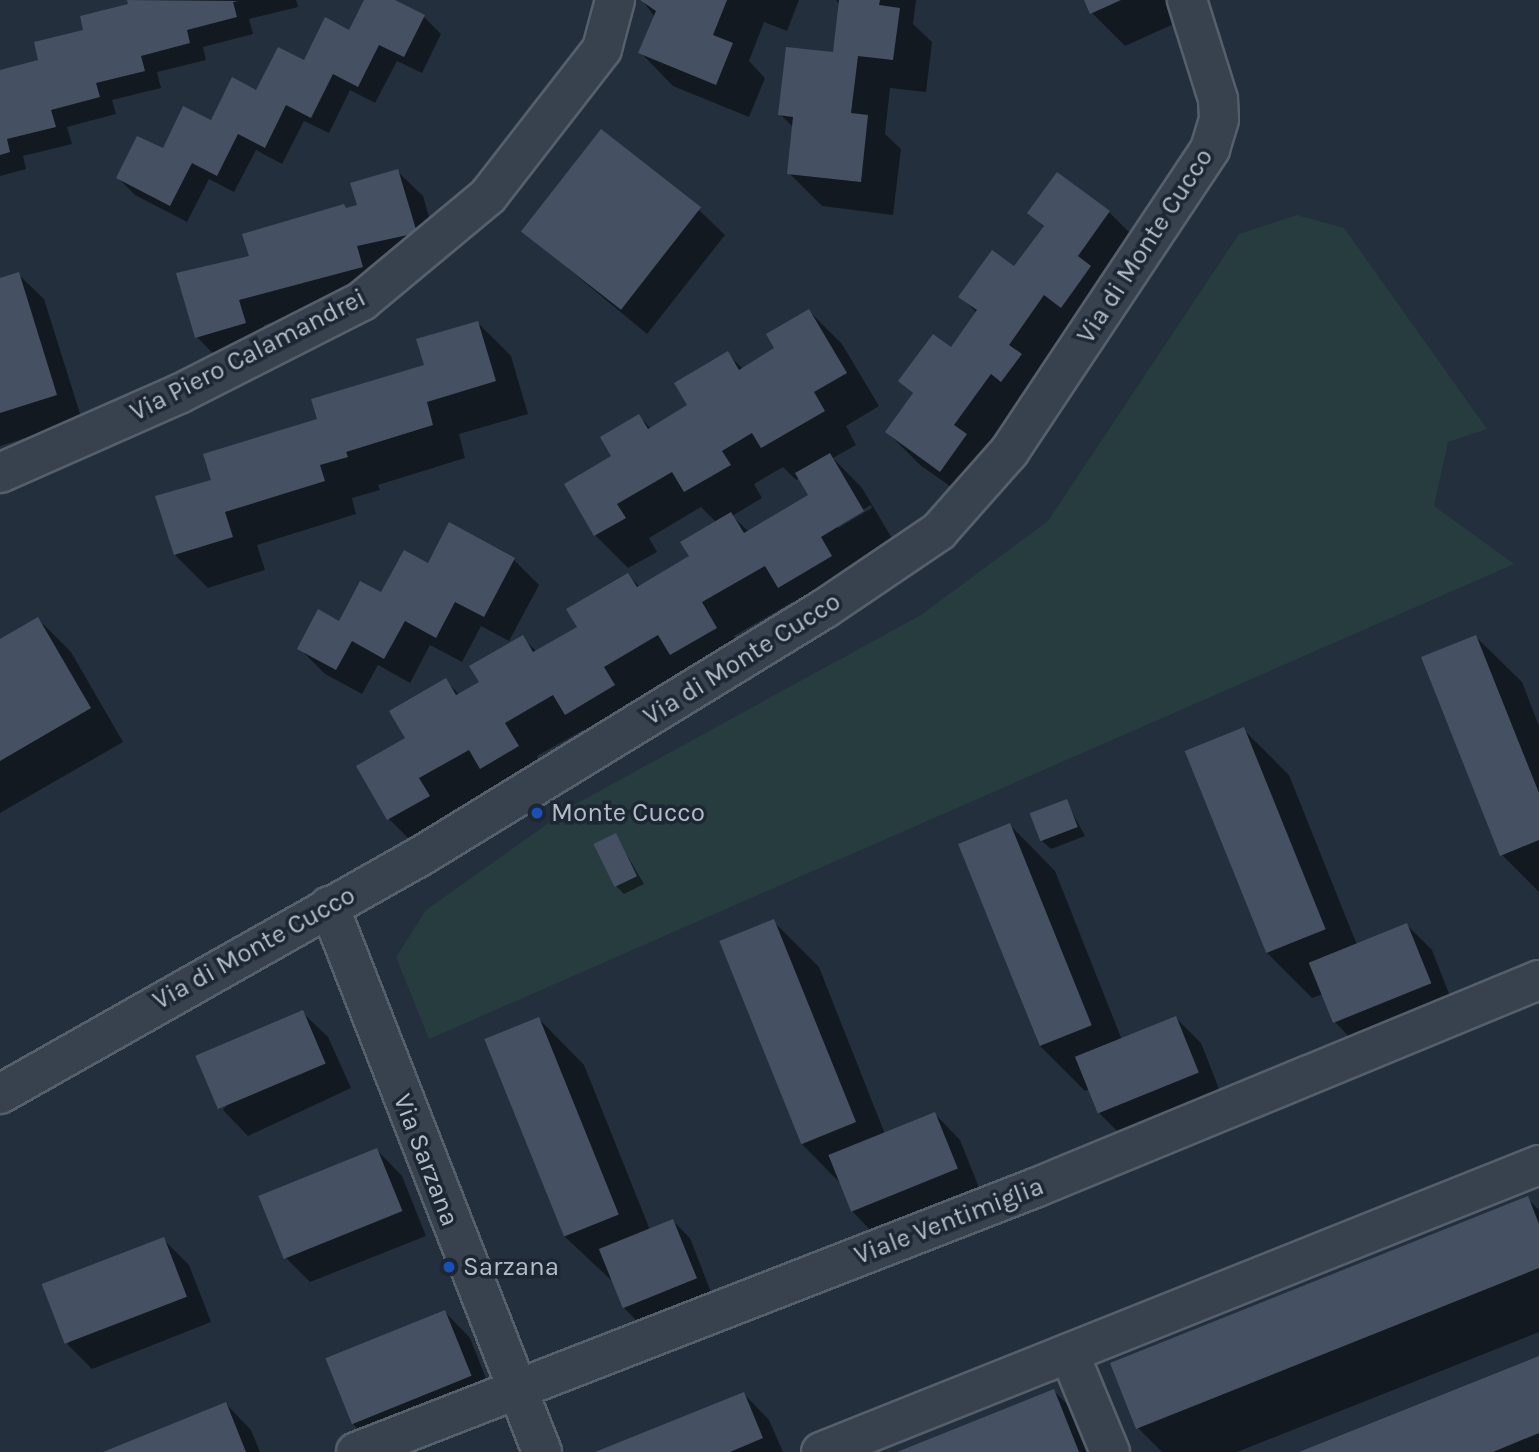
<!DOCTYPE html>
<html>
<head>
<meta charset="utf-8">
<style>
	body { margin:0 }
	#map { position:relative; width:1539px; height:1452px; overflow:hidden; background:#242f3e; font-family:Karla,sans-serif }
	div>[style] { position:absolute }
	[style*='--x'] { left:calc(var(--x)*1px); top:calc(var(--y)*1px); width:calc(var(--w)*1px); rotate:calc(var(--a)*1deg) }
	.green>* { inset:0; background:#263c3f }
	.shadow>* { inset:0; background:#0007 }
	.building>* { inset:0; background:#455162; transform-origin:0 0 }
	.roads { filter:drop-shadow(2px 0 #565f6c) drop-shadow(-2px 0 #565f6c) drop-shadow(0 2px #565f6c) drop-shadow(0 -2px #565f6c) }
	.minor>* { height:38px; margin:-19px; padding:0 19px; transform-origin:19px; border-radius:19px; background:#38414e }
	.dots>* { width:19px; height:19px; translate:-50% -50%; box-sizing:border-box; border:4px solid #1d2633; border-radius:50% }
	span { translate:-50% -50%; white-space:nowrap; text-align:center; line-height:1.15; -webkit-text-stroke:7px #1d2633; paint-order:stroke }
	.street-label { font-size:26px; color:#b4bcc9 }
	.poi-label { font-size:26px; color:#b4bcc9 }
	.left { translate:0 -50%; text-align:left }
</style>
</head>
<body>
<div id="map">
	<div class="green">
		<div style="clip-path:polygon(1297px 215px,1344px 228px,1487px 429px,1448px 442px,1434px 506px,1514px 564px,429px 1039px,396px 957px,426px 910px,574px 805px,921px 615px,1048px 521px,1239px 234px)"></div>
	</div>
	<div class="shadow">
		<div style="clip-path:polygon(129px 0,296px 0,298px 7px,249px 19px,253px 34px,203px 47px,206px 60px,157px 72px,161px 88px,112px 100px,116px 114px,67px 127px,72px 144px,23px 156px,26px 169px,0 176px,0 72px,41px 61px,130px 6px)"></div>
		<div style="clip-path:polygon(366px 0,391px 0,424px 17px,441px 34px,422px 73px,397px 61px,375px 103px,350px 90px,329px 133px,304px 121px,282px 164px,256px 150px,234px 192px,209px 179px,187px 222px,135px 195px,118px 178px,350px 32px)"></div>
		<div style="clip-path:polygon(642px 0,799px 0,787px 31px,764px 22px,749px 61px,765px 78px,749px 117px,673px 86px,640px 52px,655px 17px)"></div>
		<div style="clip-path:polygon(836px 0,916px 0,913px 24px,932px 42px,926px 92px,890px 88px,885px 134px,901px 149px,893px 215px,822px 206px,789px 173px,794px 128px,780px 114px,835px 54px,840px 5px)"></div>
		<div style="clip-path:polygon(1086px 0,1179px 0,1187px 18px,1125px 46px,1092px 13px)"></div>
		<div style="clip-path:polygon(397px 171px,423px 196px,441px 258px,388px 292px,264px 325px,270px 348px,222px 363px,197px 337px,179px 274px,251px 258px,359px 206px)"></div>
		<div style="clip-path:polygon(1057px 174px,1109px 212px,1142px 245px,974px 503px,920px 465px,887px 432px,914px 395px,901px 381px,951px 349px,977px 313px,961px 297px,1015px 269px,1045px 228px,1030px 213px)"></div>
		<div style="clip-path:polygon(699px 210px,725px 235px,647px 334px,523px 231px)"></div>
		<div style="clip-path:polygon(18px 274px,44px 299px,82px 420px,0 446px,0 280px)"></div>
		<div style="clip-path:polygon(evenodd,809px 311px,842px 344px,879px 406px,846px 426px,856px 445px,833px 458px,862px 488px,896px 545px,812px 620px,794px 601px,734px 636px,749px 661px,687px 670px,636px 700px,647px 719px,599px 747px,583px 730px,537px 756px,551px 780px,514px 801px,498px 785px,451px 812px,461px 829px,422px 852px,389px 819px,407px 739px,445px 680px,460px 695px,481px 683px,522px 637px,537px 652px,579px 628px,628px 575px,640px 587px,691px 557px,717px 523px,701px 507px,649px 538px,657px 552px,628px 568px,595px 535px,614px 457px,639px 416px,651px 429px,689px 406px,728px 354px,743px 369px,777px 349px,809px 311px,783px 467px,796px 480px,800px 478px,811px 496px,749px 532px,732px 516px,762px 498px,754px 484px,783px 467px,809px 311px,871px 505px,872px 508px,838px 528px,838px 524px,871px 505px)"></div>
		<div style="clip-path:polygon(478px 323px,511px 356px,528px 414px,459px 434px,465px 458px,378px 485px,380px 490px,352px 498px,356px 514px,257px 545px,265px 570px,208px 588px,175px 555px,213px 481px,426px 366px)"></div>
		<div style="clip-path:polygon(514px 560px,539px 585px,509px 641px,481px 626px,462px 662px,430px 645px,410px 683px,378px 665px,362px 694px,325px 674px,299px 648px,428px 565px)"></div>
		<div style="clip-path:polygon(38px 619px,71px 652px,123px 742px,0 813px,0 641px)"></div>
		<div style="clip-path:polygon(1476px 637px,1522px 682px,1539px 726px,1539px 892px,1502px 855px)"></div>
		<div style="clip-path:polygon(1244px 730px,1289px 775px,1357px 945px,1407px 925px,1432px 950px,1455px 1009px,1359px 1047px,1334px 1021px,1323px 994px,1312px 998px,1267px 953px)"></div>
		<div style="clip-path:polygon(1066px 801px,1085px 836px,1051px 849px,1042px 841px)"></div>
		<div style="clip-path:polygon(1010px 825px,1055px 871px,1122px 1040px,1176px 1018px,1201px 1043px,1223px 1099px,1124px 1138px,1099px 1113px,1090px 1089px,1085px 1091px,1039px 1045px,960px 845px)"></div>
		<div style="clip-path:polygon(615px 835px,644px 884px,624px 894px,616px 886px)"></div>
		<div style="clip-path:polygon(773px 921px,819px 967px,885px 1134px,935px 1114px,960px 1140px,982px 1195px,877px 1237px,852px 1211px,840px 1183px,802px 1144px)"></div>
		<div style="clip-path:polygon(302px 1012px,328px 1037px,351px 1088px,248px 1136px,223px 1110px)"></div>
		<div style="clip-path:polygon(539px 1019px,584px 1065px,650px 1230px,673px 1221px,690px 1238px,712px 1295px,640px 1324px,623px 1307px,612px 1281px,564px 1236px)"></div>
		<div style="clip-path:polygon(377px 1150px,402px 1176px,426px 1236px,310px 1282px,285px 1257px)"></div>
		<div style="clip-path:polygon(1528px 1199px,1539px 1210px,1539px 1332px,1237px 1452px,1162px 1452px,1138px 1428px)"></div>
		<div style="clip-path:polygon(163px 1239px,189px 1265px,211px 1322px,92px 1369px,67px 1344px)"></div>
		<div style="clip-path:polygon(445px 1312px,470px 1338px,495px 1401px,377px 1448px,351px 1422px)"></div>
		<div style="clip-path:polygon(1539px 1358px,1539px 1452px,1303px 1452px)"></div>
		<div style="clip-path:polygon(1054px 1391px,1100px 1437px,1106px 1452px,901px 1452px)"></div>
		<div style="clip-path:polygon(744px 1394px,769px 1420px,783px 1452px,600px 1452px)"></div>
		<div style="clip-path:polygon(226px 1404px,251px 1430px,260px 1452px,108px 1452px)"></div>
	</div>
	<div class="building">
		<div style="clip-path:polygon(127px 0,239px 1px,233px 2px,237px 17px,187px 30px,190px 43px,141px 56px,145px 71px,96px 83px,100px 97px,51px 110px,56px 127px,7px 139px,10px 152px,0 155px,0 70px,38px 60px,34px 42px,83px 30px,80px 16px,128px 4px)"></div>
		<div style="clip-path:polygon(364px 0,395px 0,425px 15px,404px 57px,379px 45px,358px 87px,333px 74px,311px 118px,286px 105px,265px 148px,238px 134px,217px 176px,192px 163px,170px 206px,116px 178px,137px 136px,163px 148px,183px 106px,211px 120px,232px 77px,256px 90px,278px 47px,304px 60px,325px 17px,349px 30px)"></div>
		<div style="clip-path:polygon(640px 0,727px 0,713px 35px,733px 43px,716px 85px,638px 53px,656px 11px)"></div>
		<div style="clip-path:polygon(839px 0,880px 0,879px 5px,900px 8px,893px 60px,858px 56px,851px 113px,868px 115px,861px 182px,787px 174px,793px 117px,778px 115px,786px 47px,833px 52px)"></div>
		<div style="clip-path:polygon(1084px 0,1121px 0,1090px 14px)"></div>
		<div style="left:601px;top:129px;width:127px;height:130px;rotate:38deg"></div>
		<div style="clip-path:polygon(398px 169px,417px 233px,357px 246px,363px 267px,239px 300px,246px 323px,195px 338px,176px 273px,249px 256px,242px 234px,344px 204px,346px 208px,357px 205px,350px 183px)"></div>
		<div style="clip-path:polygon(1057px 172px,1110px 211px,1078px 256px,1091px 266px,1061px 308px,1044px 295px,1009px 345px,1022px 354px,1001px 382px,991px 374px,954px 425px,967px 434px,940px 472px,885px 432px,913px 393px,898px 381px,933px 334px,951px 347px,977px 310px,958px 297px,992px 250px,1014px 266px,1044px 226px,1027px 213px)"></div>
		<div style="clip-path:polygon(19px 272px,57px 395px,0 413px,0 278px)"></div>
		<div style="clip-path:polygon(809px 309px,847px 373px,814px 392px,825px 411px,761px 448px,752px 433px,722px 451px,731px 465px,684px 492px,672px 472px,617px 504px,626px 518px,594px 536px,564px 484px,611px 456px,600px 437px,639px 414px,648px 429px,687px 405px,674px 383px,728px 351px,739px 370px,774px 348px,766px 334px)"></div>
		<div style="clip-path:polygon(478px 321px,496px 381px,427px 402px,433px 425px,346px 452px,348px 457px,320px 465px,325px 481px,225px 512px,233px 537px,174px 555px,155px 496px,211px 480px,203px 454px,317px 419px,311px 399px,424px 365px,416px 339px)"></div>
		<div style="clip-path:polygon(830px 453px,864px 511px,821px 537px,832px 556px,778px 588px,765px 566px,702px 602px,717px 628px,670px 655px,658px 635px,604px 667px,615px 685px,565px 715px,553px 695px,505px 723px,519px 746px,480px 769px,469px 750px,419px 778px,430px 796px,387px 820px,356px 766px,405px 738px,389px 711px,446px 678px,456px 695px,479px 682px,469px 666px,523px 635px,533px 652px,577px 627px,566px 609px,628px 573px,637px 587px,689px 556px,680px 542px,731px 512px,744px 533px,808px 495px,795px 473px)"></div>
		<div style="clip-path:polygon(449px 522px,515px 558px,484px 617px,455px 602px,436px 638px,405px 621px,384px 659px,352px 641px,336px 670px,297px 649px,318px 609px,339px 621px,360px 581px,381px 592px,404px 550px,428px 563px)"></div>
		<div style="clip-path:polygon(38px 617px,91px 708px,0 761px,0 639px)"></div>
		<div style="clip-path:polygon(1476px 635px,1539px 793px,1539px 840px,1500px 856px,1421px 657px)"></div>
		<div style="left:1244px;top:727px;width:218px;height:64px;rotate:68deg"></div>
		<div style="left:1067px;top:799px;width:30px;height:40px;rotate:69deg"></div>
		<div style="left:1010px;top:823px;width:218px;height:56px;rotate:68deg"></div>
		<div style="left:616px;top:833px;width:48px;height:25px;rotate:64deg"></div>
		<div style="left:774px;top:919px;width:219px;height:59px;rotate:68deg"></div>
		<div style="left:1407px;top:923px;width:65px;height:106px;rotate:68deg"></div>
		<div style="left:303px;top:1010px;width:58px;height:117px;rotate:67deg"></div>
		<div style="left:1176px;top:1016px;width:61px;height:109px;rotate:68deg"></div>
		<div style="left:539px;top:1017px;width:213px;height:59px;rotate:68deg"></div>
		<div style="left:935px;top:1112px;width:61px;height:115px;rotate:68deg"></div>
		<div style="left:377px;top:1148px;width:68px;height:128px;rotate:68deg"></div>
		<div style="clip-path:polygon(1528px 1196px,1539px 1224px,1539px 1268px,1136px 1429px,1110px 1363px)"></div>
		<div style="left:673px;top:1219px;width:64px;height:80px;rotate:68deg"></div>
		<div style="left:164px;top:1237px;width:64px;height:131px;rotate:69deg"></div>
		<div style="left:445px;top:1310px;width:71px;height:129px;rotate:68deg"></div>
		<div style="clip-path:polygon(1539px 1356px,1539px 1433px,1493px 1452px,1299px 1452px)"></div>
		<div style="clip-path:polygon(1054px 1389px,1079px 1452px,897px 1452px)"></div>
		<div style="clip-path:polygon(744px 1392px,763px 1438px,730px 1452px,595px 1452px)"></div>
		<div style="clip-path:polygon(226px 1402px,246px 1452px,103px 1452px)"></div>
	</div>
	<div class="roads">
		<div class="minor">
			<div style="--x:0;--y:473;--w:196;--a:-23.8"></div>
			<div style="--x:179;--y:394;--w:205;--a:-26.9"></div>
			<div style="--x:362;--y:301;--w:164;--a:-39.8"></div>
			<div style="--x:488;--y:196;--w:186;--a:-52.2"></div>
			<div style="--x:602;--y:49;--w:51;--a:-75.1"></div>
			<div style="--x:329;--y:906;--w:586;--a:68.69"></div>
			<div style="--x:0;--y:1094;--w:478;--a:-29.5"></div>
			<div style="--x:416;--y:859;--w:479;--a:-31.5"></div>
			<div style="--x:824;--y:609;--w:139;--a:-34.1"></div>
			<div style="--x:939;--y:531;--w:106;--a:-48.5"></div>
			<div style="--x:1009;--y:452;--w:364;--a:-56.4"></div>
			<div style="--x:1210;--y:149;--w:31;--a:-73"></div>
			<div style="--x:1219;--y:119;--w:20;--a:-93"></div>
			<div style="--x:1218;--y:99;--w:104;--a:-107.4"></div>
			<div style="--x:1069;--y:1353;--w:107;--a:67.5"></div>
			<div style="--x:356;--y:1452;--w:729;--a:-21.25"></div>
			<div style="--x:1035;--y:1188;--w:545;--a:-22.43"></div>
			<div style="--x:821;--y:1452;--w:773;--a:-21.79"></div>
		</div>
	</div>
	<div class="dots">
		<div style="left:537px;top:813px;background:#1a4fb4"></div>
		<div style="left:449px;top:1267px;background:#1a4fb4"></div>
	</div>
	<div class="street-label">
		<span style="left:1145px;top:246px;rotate:-57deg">Via di Monte Cucco</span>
		<span style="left:248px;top:355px;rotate:-27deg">Via Piero Calamandrei</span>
		<span style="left:742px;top:659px;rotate:-32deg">Via di Monte Cucco</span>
		<span style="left:254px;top:948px;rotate:-29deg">Via di Monte Cucco</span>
		<span style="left:426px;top:1160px;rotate:69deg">Via Sarzana</span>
		<span style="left:949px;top:1221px;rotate:-21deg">Viale Ventimiglia</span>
	</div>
	<div class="poi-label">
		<span class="left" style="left:551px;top:813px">Monte Cucco</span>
		<span class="left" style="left:463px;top:1267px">Sarzana</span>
	</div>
</div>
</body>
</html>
